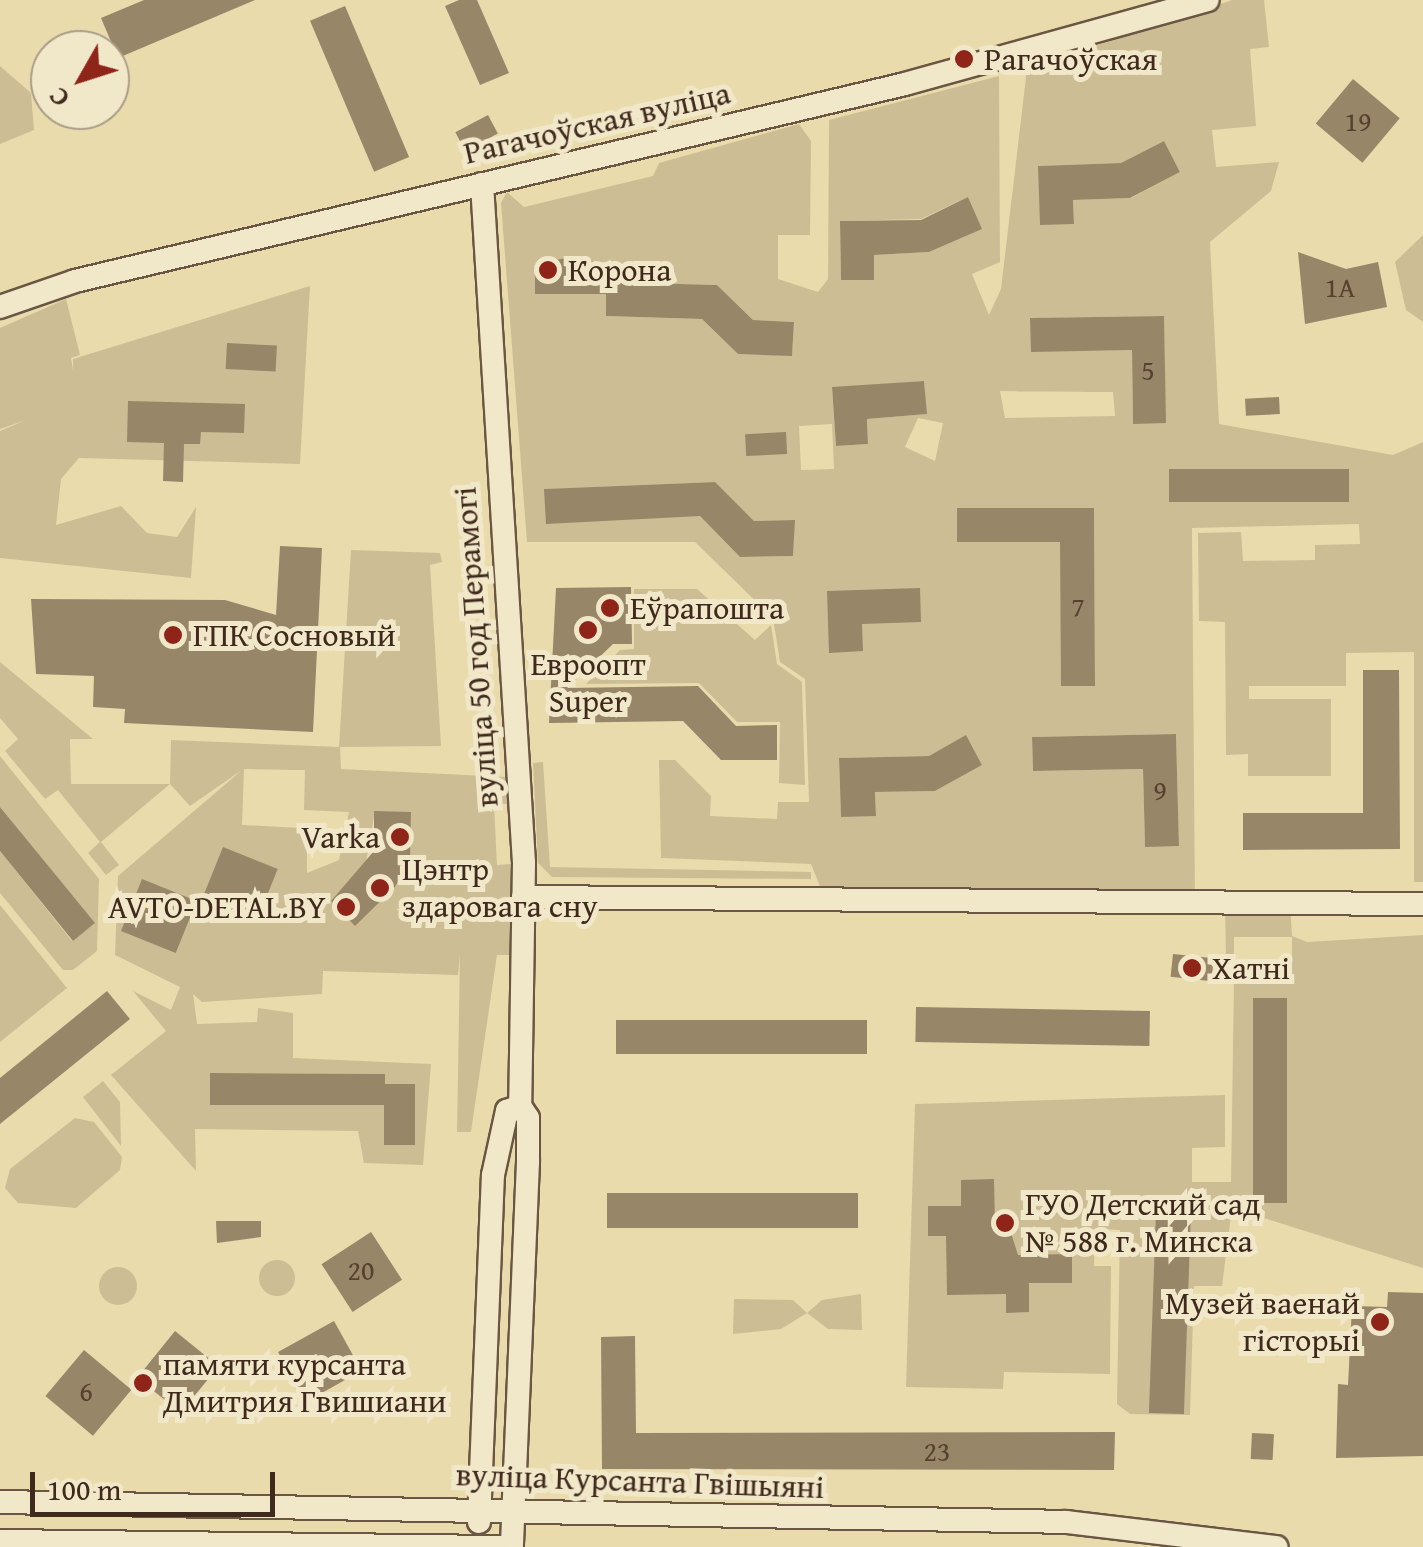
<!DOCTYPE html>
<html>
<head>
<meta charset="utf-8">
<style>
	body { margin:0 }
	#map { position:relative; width:1423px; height:1547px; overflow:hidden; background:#eadbad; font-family:"Gentium Book Plus",serif }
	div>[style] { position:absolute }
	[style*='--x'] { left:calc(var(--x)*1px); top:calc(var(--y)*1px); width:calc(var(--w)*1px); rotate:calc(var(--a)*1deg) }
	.green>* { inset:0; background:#cdbd95 }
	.round { border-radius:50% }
	.building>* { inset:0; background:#988668; transform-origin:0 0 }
	.roads { filter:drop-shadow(2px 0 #6a5642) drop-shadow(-2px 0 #6a5642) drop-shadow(0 2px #6a5642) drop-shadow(0 -2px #6a5642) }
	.minor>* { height:22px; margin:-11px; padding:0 11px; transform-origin:11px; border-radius:11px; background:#f1e8ca }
	.dots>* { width:28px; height:28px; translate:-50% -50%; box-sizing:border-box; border:5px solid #f1e8ca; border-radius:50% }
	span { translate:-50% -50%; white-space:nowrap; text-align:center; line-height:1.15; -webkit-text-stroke:10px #f1e8ca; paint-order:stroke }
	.number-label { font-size:28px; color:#564130 }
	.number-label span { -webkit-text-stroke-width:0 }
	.poi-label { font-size:32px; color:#402a1e }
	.left { translate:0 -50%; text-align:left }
	.right { translate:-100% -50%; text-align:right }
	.street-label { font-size:32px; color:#402a1e }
	.north { position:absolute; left:30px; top:30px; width:100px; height:100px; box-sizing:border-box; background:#f1e8ca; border:2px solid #aa9c85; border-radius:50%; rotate:231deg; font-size:28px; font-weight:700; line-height:40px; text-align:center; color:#402a1e }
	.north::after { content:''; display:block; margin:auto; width:35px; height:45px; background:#8f2418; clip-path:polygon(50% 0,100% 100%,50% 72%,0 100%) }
	.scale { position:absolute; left:30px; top:1472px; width:245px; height:45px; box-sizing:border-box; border:5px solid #402a1e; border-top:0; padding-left:12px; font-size:30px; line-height:35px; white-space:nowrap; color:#402a1e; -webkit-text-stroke:8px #f1e8ca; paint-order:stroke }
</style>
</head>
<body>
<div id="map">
	<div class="green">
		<div style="clip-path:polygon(evenodd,1232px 0,1264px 0,1269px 47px,1250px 49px,1256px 126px,1212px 130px,1216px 167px,1279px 162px,1271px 191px,1210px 242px,1219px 424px,1393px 455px,1423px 442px,1423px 882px,1414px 882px,1414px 652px,1346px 653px,1346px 686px,1249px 686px,1249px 699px,1331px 699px,1331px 776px,1248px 776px,1248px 754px,1226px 755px,1225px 622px,1199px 621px,1198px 533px,1241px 532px,1243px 561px,1315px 560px,1315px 545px,1360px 544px,1359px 524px,1192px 528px,1195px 904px,824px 896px,811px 864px,661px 858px,659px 760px,675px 760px,711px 796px,710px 816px,777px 819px,778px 802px,809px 802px,805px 679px,780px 662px,773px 618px,695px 542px,527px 542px,501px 203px,507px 192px,524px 207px,653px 176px,659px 163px,799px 124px,811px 141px,810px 235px,778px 235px,778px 279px,818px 292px,828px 279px,829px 120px,999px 76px,1000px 262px,972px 274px,989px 315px,1001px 289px,1027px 69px,1232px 0,1164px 141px,1180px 172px,1131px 198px,1073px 200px,1074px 224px,1038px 166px,1121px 163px,1164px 141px,1232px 0,968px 197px,981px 229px,929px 252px,874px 255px,874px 280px,841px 280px,840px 221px,921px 219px,968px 197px,1232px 0,575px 256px,596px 265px,535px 294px,535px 265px,575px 256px,1232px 0,606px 282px,717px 285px,753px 320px,794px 322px,792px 355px,738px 354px,702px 319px,606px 316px,606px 282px,1232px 0,1164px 316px,1165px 423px,1133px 423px,1132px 350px,1031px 351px,1031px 318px,1164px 316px,1232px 0,924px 381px,926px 414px,867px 419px,868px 444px,836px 446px,832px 388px,924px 381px,1232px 0,1000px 391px,1113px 392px,1115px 416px,1005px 418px,1000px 391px,1232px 0,918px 418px,943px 423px,935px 461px,905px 447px,918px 418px,1232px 0,832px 424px,834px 469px,801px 470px,799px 426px,832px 424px,1232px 0,714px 482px,754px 521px,794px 520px,793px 556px,740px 557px,700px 516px,545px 489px,714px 482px,1232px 0,958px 508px,1094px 508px,1095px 686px,1060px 542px,958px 542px,958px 508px,1232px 0,1176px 734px,1179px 846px,1145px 846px,1143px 769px,1033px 771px,1032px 737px,1176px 734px,1232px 0,966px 736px,982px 765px,935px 791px,875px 792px,876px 816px,841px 816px,839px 758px,929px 756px,966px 736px)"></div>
		<div style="clip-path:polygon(0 66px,31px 93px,34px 130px,0 144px)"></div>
		<div style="clip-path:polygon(1423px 235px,1423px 322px,1406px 310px,1395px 262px)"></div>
		<div style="clip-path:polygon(310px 286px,300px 464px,79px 458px,61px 479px,56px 525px,121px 506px,147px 533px,177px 537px,196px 507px,191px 578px,0 558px,0 431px,26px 420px,0 429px,0 328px,66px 299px,80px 355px,71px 358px,73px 370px,73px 359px)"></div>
		<div style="clip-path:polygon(evenodd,351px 550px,440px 553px,442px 562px,430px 565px,441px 746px,340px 747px,341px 769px,507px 777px,510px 804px,494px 804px,497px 865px,524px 863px,524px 955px,497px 955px,471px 1132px,457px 1132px,460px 954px,458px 975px,323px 971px,322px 994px,202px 1002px,193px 994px,197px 1024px,257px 1022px,258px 1008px,293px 1013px,293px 1058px,431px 1064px,423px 1165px,364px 1163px,358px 1131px,195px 1129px,196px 1171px,111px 1075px,166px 1031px,133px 991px,171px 1010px,180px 987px,115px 955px,118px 876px,242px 770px,190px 806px,170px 784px,101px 842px,119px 865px,106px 875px,88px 853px,100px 842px,58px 790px,45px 799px,5px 751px,18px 739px,0 718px,0 662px,93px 739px,70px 739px,71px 784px,170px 784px,171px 740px,339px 747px,351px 550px,244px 769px,305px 770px,304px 810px,349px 812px,339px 860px,307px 873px,307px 837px,300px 828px,242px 825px,244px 769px,351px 550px,375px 811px,410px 859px,395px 887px,355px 925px,375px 811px,351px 550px,211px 1073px,384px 1074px,385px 1084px,415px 1085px,414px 1145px,384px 1145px,384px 1105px,211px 1105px,211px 1073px)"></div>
		<div style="clip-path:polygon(634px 589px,697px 589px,755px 640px,771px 625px,777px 664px,802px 682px,805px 785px,779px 783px,780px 722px,737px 722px,699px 683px,586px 684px,620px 650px,634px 649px)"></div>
		<div style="clip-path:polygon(0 756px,99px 879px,97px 951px,73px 970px,63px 970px,0 893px,0 851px,72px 941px,94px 924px,0 807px)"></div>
		<div style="clip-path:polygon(543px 762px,550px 867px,811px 872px,811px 879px,552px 877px,538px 863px,533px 763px)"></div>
		<div style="clip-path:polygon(1290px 903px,1292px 936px,1307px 942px,1423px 935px,1423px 1268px,1232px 1208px,1222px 1286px,1194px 1286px,1190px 1415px,1130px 1414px,1117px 1404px,1120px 1230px,1095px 1229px,1094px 1266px,1111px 1266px,1110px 1374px,1004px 1372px,1003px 1389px,906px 1387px,915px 1104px,1225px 1095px,1225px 1147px,1192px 1148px,1192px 1182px,1231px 1182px,1234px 978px,1292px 978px,1292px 937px,1234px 937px,1234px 963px,1226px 963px,1225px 904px)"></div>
		<div style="clip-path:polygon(0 905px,67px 988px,0 1042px)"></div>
		<div style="clip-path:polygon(103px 1081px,120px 1102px,121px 1146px,83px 1097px)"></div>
		<div style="clip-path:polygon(75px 1118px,94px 1122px,122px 1157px,120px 1170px,76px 1208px,18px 1203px,5px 1188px,10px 1169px)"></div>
		<div class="round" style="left:259px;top:1260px;width:36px;height:36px"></div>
		<div class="round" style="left:99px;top:1267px;width:38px;height:38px"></div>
		<div style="clip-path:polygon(861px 1294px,862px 1330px,828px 1329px,807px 1313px,781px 1329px,733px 1334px,734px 1299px,793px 1300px,807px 1313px,822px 1300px)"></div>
	</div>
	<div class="building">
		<div style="clip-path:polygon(144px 0,255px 0,118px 58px,101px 18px)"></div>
		<div style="clip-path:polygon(459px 0,477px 0,509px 73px,480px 85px,445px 6px)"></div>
		<div style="left:345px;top:6px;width:164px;height:38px;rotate:67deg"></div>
		<div style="left:1353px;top:79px;width:61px;height:58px;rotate:40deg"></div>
		<div style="left:488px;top:115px;width:21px;height:37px;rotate:62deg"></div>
		<div style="clip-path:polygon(1164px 141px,1180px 172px,1130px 198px,1073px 200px,1074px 224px,1040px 225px,1038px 166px,1121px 163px)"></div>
		<div style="clip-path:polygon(968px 197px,982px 229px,929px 252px,874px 255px,874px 280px,841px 280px,840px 221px,921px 220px)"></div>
		<div style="clip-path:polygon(1298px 252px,1346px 269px,1378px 262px,1387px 307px,1305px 324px)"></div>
		<div style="clip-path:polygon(576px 256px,606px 265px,606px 282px,717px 285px,753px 320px,794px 322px,792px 356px,738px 354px,702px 319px,606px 316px,606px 294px,535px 294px,535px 264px)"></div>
		<div style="clip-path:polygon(1164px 316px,1166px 423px,1133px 424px,1132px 350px,1031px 352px,1030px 318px)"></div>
		<div style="left:227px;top:343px;width:50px;height:26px;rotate:3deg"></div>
		<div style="clip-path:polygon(924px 381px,927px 414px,867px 419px,868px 444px,836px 446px,832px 387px)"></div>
		<div style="left:1279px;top:397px;width:17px;height:34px;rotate:87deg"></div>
		<div style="clip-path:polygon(128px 401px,245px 404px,244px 433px,201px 432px,200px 444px,184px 444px,183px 482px,163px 481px,164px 443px,127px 442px)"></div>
		<div style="left:786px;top:432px;width:22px;height:41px;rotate:87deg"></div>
		<div style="left:1169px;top:469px;width:180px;height:33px"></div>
		<div style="clip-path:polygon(715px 482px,754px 521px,795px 520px,793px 556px,740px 557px,700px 516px,546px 524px,544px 489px)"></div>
		<div style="clip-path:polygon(957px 508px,1094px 508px,1095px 686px,1061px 686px,1060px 542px,957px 542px)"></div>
		<div style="clip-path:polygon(280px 546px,322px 548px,313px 732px,124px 723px,125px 709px,93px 707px,94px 676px,36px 674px,31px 599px,225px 600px,276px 615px)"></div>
		<div style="clip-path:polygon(631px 587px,632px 644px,613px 644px,567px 688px,698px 686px,736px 726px,777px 725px,777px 760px,721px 760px,683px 721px,549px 723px,556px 588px)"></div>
		<div style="clip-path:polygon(920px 588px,921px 622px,862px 624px,863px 651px,829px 653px,827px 591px)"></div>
		<div style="clip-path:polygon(1363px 670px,1399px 670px,1400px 849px,1243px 850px,1243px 813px,1363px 813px)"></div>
		<div style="clip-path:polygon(1176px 734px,1179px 846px,1145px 847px,1143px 769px,1033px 771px,1032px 737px)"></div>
		<div style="clip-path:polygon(966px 735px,982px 765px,935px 791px,875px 792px,876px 816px,841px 817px,839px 758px,929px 756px)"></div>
		<div style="clip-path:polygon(0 807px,95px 923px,73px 941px,0 851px)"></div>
		<div style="clip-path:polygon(374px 811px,411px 812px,410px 859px,395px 887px,355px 926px,331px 901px,374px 851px)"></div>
		<div style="left:223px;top:847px;width:59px;height:56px;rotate:22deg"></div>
		<div style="left:142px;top:879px;width:59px;height:56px;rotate:22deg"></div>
		<div style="left:1173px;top:954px;width:41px;height:23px;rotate:6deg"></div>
		<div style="clip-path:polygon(107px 991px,130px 1019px,0 1124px,0 1078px)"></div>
		<div style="left:1253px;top:998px;width:34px;height:205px"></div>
		<div style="left:916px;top:1007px;width:234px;height:35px;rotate:1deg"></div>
		<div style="left:616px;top:1020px;width:251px;height:34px"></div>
		<div style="clip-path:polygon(210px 1073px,385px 1074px,385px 1084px,415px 1084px,415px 1145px,384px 1145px,384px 1105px,210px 1105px)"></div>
		<div style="clip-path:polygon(994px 1179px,995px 1227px,1009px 1227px,1018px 1255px,1072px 1254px,1072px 1283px,1029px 1283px,1029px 1312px,1006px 1313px,1006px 1294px,947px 1295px,946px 1236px,928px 1236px,928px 1206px,961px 1206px,961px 1180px)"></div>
		<div style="left:607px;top:1193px;width:251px;height:35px"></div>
		<div style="left:1156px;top:1211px;width:35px;height:202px;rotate:2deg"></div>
		<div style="clip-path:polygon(216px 1221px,261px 1221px,261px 1237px,217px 1243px)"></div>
		<div style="left:371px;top:1232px;width:57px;height:59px;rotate:57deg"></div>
		<div style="clip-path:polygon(1388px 1292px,1423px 1293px,1423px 1456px,1336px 1458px,1338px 1384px,1348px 1385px,1352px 1306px,1387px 1307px)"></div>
		<div style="left:334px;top:1321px;width:57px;height:64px;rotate:61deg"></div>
		<div style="left:175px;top:1331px;width:56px;height:60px;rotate:39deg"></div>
		<div style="clip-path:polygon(635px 1336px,636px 1433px,1115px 1432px,1114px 1470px,602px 1469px,601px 1337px)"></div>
		<div style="left:84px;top:1350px;width:62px;height:60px;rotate:40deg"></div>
		<div style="left:1252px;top:1433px;width:22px;height:26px;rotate:3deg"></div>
	</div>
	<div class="roads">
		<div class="minor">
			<div style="--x:482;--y:184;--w:680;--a:86.46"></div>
			<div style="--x:524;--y:863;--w:243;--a:90.9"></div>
			<div style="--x:520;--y:1106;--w:14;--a:56"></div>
			<div style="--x:528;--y:1118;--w:44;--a:90"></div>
			<div style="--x:528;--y:1162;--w:385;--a:92.4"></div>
			<div style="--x:0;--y:307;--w:79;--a:-19.1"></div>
			<div style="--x:75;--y:281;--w:853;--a:-13.35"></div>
			<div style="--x:905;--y:84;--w:314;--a:-15.5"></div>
			<div style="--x:523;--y:897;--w:900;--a:0.45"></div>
			<div style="--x:0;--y:1502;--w:1066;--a:1.07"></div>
			<div style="--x:1066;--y:1522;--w:212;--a:6.8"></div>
			<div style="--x:479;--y:1522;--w:347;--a:-87.7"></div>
			<div style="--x:493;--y:1175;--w:66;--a:-77.7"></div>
			<div style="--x:507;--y:1111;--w:14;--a:-21"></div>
			<div style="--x:0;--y:1541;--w:501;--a:0.69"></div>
		</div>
	</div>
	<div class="dots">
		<div style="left:964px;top:59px;background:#8f2418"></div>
		<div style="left:548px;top:270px;background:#8f2418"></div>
		<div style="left:610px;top:608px;background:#8f2418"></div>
		<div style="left:588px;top:630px;background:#8f2418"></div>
		<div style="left:173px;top:635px;background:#8f2418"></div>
		<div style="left:400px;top:837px;background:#8f2418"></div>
		<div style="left:380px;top:888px;background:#8f2418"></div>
		<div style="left:346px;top:907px;background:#8f2418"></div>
		<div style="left:1192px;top:968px;background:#8f2418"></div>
		<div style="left:1005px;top:1223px;background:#8f2418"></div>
		<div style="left:1380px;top:1322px;background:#8f2418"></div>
		<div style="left:143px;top:1383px;background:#8f2418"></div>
	</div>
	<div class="number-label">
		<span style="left:1358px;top:121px">19</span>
		<span style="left:1340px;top:287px">1А</span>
		<span style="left:1148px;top:370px">5</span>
		<span style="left:1078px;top:606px">7</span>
		<span style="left:1160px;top:790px">9</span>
		<span style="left:361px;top:1270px">20</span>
		<span style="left:86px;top:1391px">6</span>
		<span style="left:937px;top:1451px">23</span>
	</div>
	<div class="poi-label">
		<span class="left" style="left:984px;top:59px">Рагачоўская</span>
		<span class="left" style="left:568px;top:270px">Корона</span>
		<span class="left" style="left:630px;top:608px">Еўрапошта</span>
		<span class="left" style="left:193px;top:635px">ГПК Сосновый</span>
		<span style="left:588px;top:683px">Евроопт<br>Super</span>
		<span class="right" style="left:380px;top:837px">Varka</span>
		<span class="left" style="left:402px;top:888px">Цэнтр<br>здаровага сну</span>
		<span class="right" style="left:326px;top:907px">AVTO-DETAL.BY</span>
		<span class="left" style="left:1212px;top:968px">Хатні</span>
		<span class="left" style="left:1025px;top:1223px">ГУО Детский сад<br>№ 588 г. Минска</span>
		<span class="right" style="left:1360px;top:1322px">Музей ваенай<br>гісторыі</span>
		<span class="left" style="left:163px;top:1383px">памяти курсанта<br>Дмитрия Гвишиани</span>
	</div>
	<div class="street-label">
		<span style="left:597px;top:123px;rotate:-13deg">Рагачоўская вуліца</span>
		<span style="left:476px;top:647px;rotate:-94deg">вуліца 50 год Перамогі</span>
		<span style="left:640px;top:1481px;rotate:2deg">вуліца Курсанта Гвішыяні</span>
	</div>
	<div class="north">С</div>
	<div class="scale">100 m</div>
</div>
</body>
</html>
